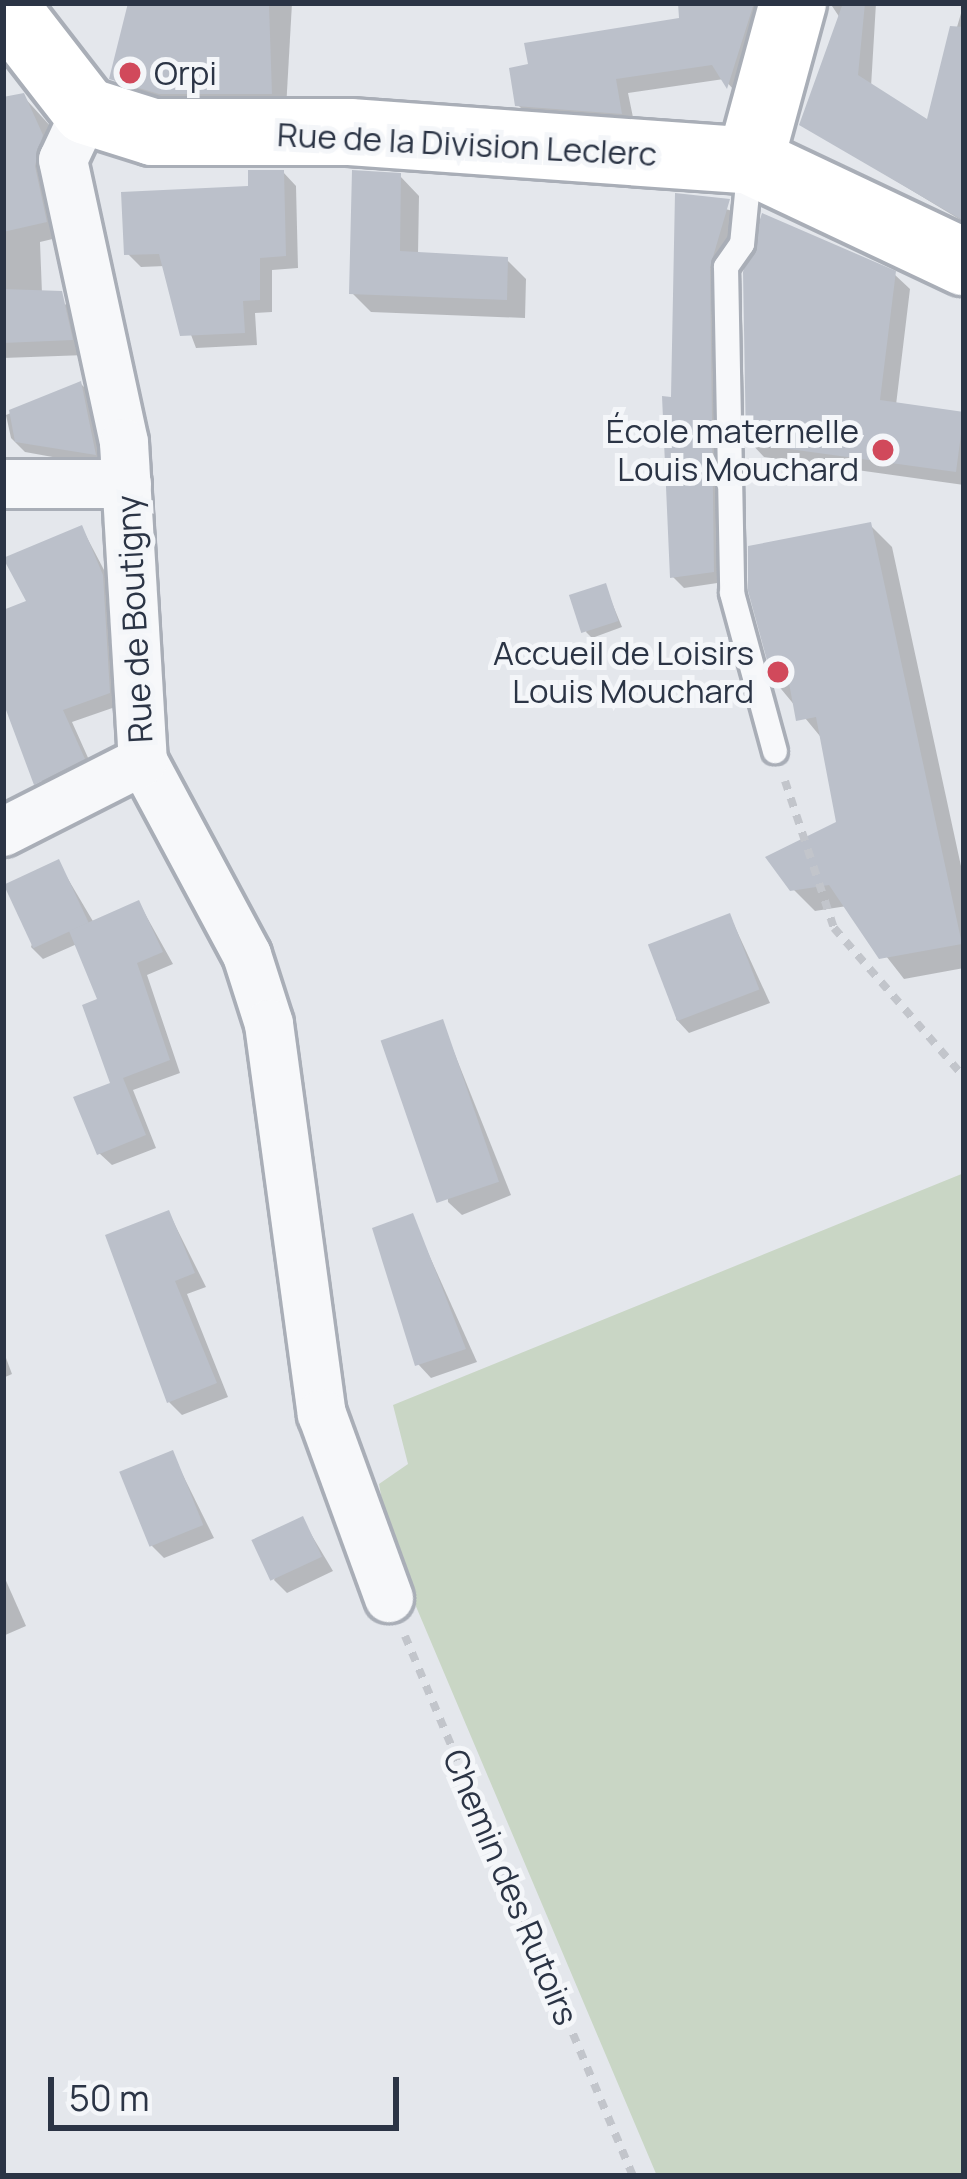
<!DOCTYPE html>
<html>
<head>
<meta charset="utf-8">
<style>
	body { margin:0 }
	#map { position:relative; width:967px; height:2179px; overflow:hidden; background:#e4e7ec; font-family:Manrope,sans-serif }
	div>[style] { position:absolute }
	[style*='--x'] { left:calc(var(--x)*1px); top:calc(var(--y)*1px); width:calc(var(--w)*1px); rotate:calc(var(--a)*1deg) }
	.green>* { inset:0; background:#c9d6c5 }
	.shadow>* { inset:0; background:#0003 }
	.building>* { inset:0; background:#bbc0ca; transform-origin:0 0 }
	.path>* { height:8px; margin-top:-4px; transform-origin:0; background:repeating-linear-gradient(90deg,#c2c5cb 0 9px,transparent 0 18px) }
	.roads { filter:drop-shadow(3px 0 #a9aeb7) drop-shadow(-3px 0 #a9aeb7) drop-shadow(0 3px #a9aeb7) drop-shadow(0 -3px #a9aeb7) }
	.lane>* { height:24px; margin:-12px; padding:0 12px; transform-origin:12px; border-radius:12px; background:#f7f8fa }
	.street>* { height:48px; margin:-24px; padding:0 24px; transform-origin:24px; border-radius:24px; background:#f7f8fa }
	.secondary>* { height:66px; margin:-33px; padding:0 33px; transform-origin:33px; border-radius:33px; background:#fff }
	.dots>* { width:33px; height:33px; translate:-50% -50%; box-sizing:border-box; border:6px solid #f4f6f9; border-radius:50% }
	span { translate:-50% -50%; white-space:nowrap; text-align:center; line-height:1.15; -webkit-text-stroke:10px #f4f6f9; paint-order:stroke }
	.poi-label { font-size:33px; color:#2b3445 }
	.left { translate:0 -50%; text-align:left }
	.right { translate:-100% -50%; text-align:right }
	.street-label { font-size:33px; color:#2b3445 }
	.frame { position:absolute; inset:0; border:6px solid #2b3445; pointer-events:none }
	.scale { position:absolute; left:48px; top:2077px; width:351px; height:54px; box-sizing:border-box; border:6px solid #2b3445; border-top:0; padding-left:15px; font-size:36px; line-height:42px; white-space:nowrap; color:#2b3445; -webkit-text-stroke:9px #f4f6f9; paint-order:stroke }
</style>
</head>
<body>
<div id="map">
	<div class="green">
		<div style="clip-path:polygon(964px 1173px,964px 2176px,657px 2176px,390px 1545px,379px 1484px,408px 1464px,393px 1405px)"></div>
	</div>
	<div class="shadow">
		<div style="clip-path:polygon(130px 3px,292px 3px,286px 109px,177px 109px,128px 94px,112px 78px)"></div>
		<div style="clip-path:polygon(680px 3px,775px 3px,742px 99px,724px 79px,628px 93px,635px 127px,532px 119px,518px 105px,682px 21px)"></div>
		<div style="clip-path:polygon(830px 3px,876px 3px,871px 87px,929px 123px,964px 3px,964px 222px,802px 124px,840px 18px)"></div>
		<div style="clip-path:polygon(23px 96px,53px 129px,61px 237px,40px 242px,42px 293px,77px 310px,86px 355px,3px 358px,3px 100px)"></div>
		<div style="clip-path:polygon(283px 172px,296px 186px,298px 268px,272px 270px,272px 312px,255px 313px,257px 345px,196px 348px,165px 266px,141px 267px,127px 253px)"></div>
		<div style="clip-path:polygon(400px 176px,419px 196px,418px 255px,507px 260px,526px 279px,525px 318px,371px 312px,352px 293px)"></div>
		<div style="clip-path:polygon(678px 196px,740px 213px,724px 582px,684px 588px,673px 577px)"></div>
		<div style="clip-path:polygon(894px 274px,910px 289px,896px 405px,964px 416px,964px 485px,764px 457px,749px 441px)"></div>
		<div style="clip-path:polygon(81px 384px,94px 397px,108px 467px,25px 452px,11px 438px,6px 415px)"></div>
		<div style="clip-path:polygon(870px 525px,892px 547px,964px 880px,964px 968px,904px 979px,847px 906px,815px 911px,793px 889px,840px 824px,824px 741px,777px 684px)"></div>
		<div style="clip-path:polygon(82px 528px,114px 589px,121px 705px,72px 722px,94px 771px,48px 794px,3px 694px,3px 613px,30px 603px)"></div>
		<div style="clip-path:polygon(605px 586px,622px 627px,592px 638px,586px 632px)"></div>
		<div style="clip-path:polygon(58px 862px,94px 923px,139px 903px,173px 964px,147px 975px,180px 1073px,133px 1090px,156px 1148px,112px 1165px,99px 1153px,114px 1084px,101px 1001px,77px 944px,43px 959px,31px 947px)"></div>
		<div style="clip-path:polygon(730px 916px,770px 1003px,689px 1033px,676px 1019px)"></div>
		<div style="clip-path:polygon(442px 1022px,511px 1195px,462px 1215px,448px 1202px)"></div>
		<div style="clip-path:polygon(169px 1213px,206px 1287px,187px 1294px,228px 1397px,182px 1415px,169px 1402px)"></div>
		<div style="clip-path:polygon(412px 1217px,477px 1362px,431px 1378px,418px 1364px)"></div>
		<div style="clip-path:polygon(3px 1350px,12px 1374px,3px 1378px)"></div>
		<div style="clip-path:polygon(172px 1453px,214px 1538px,164px 1558px,152px 1546px)"></div>
		<div style="clip-path:polygon(302px 1519px,333px 1571px,287px 1593px,274px 1580px)"></div>
		<div style="clip-path:polygon(3px 1574px,26px 1626px,3px 1636px)"></div>
	</div>
	<div class="building">
		<div style="clip-path:polygon(128px 3px,269px 5px,272px 94px,159px 94px,109px 79px)"></div>
		<div style="clip-path:polygon(678px 3px,754px 3px,727px 89px,712px 65px,616px 79px,622px 114px,515px 106px,509px 68px,528px 64px,524px 43px,679px 18px)"></div>
		<div style="clip-path:polygon(843px 3px,865px 3px,858px 75px,927px 119px,950px 26px,964px 27px,964px 221px,799px 125px)"></div>
		<div style="clip-path:polygon(24px 93px,43px 135px,35px 166px,47px 222px,3px 232px,3px 97px)"></div>
		<div style="clip-path:polygon(248px 170px,284px 170px,286px 256px,260px 258px,260px 300px,243px 301px,245px 333px,180px 336px,159px 254px,124px 255px,121px 192px,248px 186px)"></div>
		<div style="clip-path:polygon(352px 170px,401px 173px,400px 251px,508px 257px,507px 300px,349px 294px)"></div>
		<div style="clip-path:polygon(675px 193px,730px 199px,710px 267px,714px 572px,670px 578px,662px 396px,671px 397px)"></div>
		<div style="clip-path:polygon(762px 213px,896px 271px,880px 400px,964px 412px,956px 472px,746px 443px,743px 272px)"></div>
		<div style="clip-path:polygon(3px 289px,62px 291px,73px 340px,3px 343px)"></div>
		<div style="clip-path:polygon(81px 381px,96px 455px,15px 442px,9px 410px)"></div>
		<div style="clip-path:polygon(871px 522px,962px 944px,879px 959px,829px 885px,790px 891px,765px 857px,836px 822px,816px 717px,796px 721px,789px 683px,774px 686px,748px 591px,748px 546px)"></div>
		<div style="clip-path:polygon(82px 525px,103px 575px,110px 693px,63px 710px,85px 759px,34px 785px,3px 702px,3px 610px,26px 601px,3px 558px)"></div>
		<div style="left:606px;top:583px;width:40px;height:39px;rotate:72deg"></div>
		<div style="left:59px;top:859px;width:70px;height:61px;rotate:65deg"></div>
		<div style="clip-path:polygon(139px 900px,163px 952px,137px 963px,170px 1060px,123px 1078px,146px 1135px,97px 1155px,73px 1097px,110px 1083px,82px 1005px,97px 999px,69px 931px)"></div>
		<div style="left:730px;top:913px;width:82px;height:88px;rotate:69deg"></div>
		<div style="left:443px;top:1019px;width:172px;height:66px;rotate:71deg"></div>
		<div style="clip-path:polygon(169px 1210px,195px 1273px,175px 1281px,217px 1383px,167px 1403px,105px 1235px)"></div>
		<div style="clip-path:polygon(413px 1213px,466px 1349px,415px 1366px,372px 1228px)"></div>
		<div style="left:173px;top:1450px;width:81px;height:58px;rotate:68deg"></div>
		<div style="left:303px;top:1516px;width:45px;height:57px;rotate:65deg"></div>
	</div>
	<div class="path">
		<div style="--x:785;--y:781;--w:155;--a:71.6"></div>
		<div style="--x:834;--y:928;--w:198;--a:48.9"></div>
		<div style="--x:405;--y:1636;--w:586;--a:67.11"></div>
	</div>
	<div class="roads">
		<div class="lane">
			<div style="--x:750;--y:163;--w:81;--a:95.6"></div>
			<div style="--x:742;--y:244;--w:28;--a:125"></div>
			<div style="--x:726;--y:267;--w:326;--a:88.9"></div>
			<div style="--x:732;--y:593;--w:164;--a:74.8"></div>
		</div>
		<div class="street">
			<div style="--x:86;--y:111;--w:54;--a:115.1"></div>
			<div style="--x:63;--y:160;--w:289;--a:77.8"></div>
			<div style="--x:124;--y:443;--w:319;--a:86.6"></div>
			<div style="--x:143;--y:761;--w:220;--a:61.8"></div>
			<div style="--x:247;--y:955;--w:72;--a:72.3"></div>
			<div style="--x:269;--y:1024;--w:394;--a:82.3"></div>
			<div style="--x:322;--y:1414;--w:196;--a:70"></div>
			<div style="--x:3;--y:484;--w:124;--a:0"></div>
			<div style="--x:3;--y:832;--w:157;--a:-26.9"></div>
		</div>
		<div class="secondary">
			<div style="--x:3;--y:4;--w:135;--a:52.2"></div>
			<div style="--x:86;--y:111;--w:70;--a:17.4"></div>
			<div style="--x:153;--y:132;--w:197;--a:0"></div>
			<div style="--x:350;--y:132;--w:401;--a:4.1"></div>
			<div style="--x:750;--y:161;--w:237;--a:25.3"></div>
			<div style="--x:750;--y:161;--w:164;--a:-74.8"></div>
		</div>
	</div>
	<div class="dots">
		<div style="left:130px;top:73px;background:#d1495b"></div>
		<div style="left:883px;top:450px;background:#d1495b"></div>
		<div style="left:778px;top:672px;background:#d1495b"></div>
	</div>
	<div class="poi-label">
		<span class="left" style="left:154px;top:73px">Orpi</span>
		<span class="right" style="left:859px;top:450px">École maternelle<br>Louis Mouchard</span>
		<span class="right" style="left:754px;top:672px">Accueil de Loisirs<br>Louis Mouchard</span>
	</div>
	<div class="street-label">
		<span style="left:467px;top:144px;rotate:3deg">Rue de la Division Leclerc</span>
		<span style="left:134px;top:619px;rotate:-93deg">Rue de Boutigny</span>
		<span style="left:511px;top:1887px;rotate:67deg">Chemin des Rutoirs</span>
	</div>
	<div class="frame"></div>
	<div class="scale">50 m</div>
</div>
</body>
</html>
